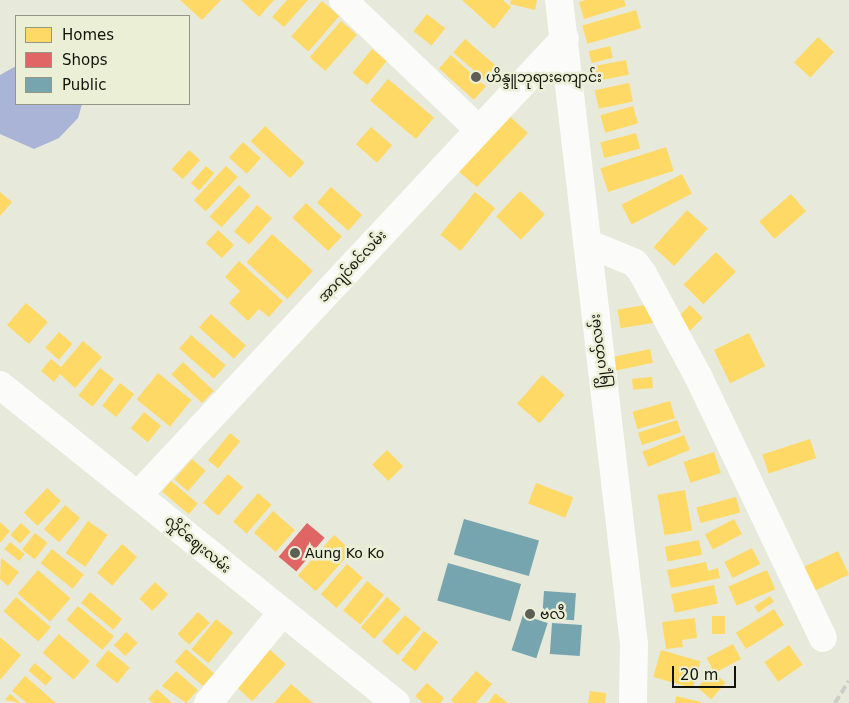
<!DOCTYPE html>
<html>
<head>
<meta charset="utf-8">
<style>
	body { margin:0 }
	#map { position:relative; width:849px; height:703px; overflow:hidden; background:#e7e9db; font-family:"DejaVu Sans","Noto Sans Myanmar",sans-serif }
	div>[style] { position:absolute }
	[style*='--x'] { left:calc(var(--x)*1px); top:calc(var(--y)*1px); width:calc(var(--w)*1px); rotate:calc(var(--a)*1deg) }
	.water>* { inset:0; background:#a9b4d7 }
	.homes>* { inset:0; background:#ffd966; transform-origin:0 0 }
	.shops>* { inset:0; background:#e06666; transform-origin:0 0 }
	.public>* { inset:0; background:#76a5af; transform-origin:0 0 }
	.minor>* { height:28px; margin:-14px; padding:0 14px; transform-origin:14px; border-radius:14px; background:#fbfcfa }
	.major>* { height:28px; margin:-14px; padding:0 14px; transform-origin:14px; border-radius:14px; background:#fbfcfa }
	.rail>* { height:4px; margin-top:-2px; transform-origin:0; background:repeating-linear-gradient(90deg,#cccdc8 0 8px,transparent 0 12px) }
	.dots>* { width:14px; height:14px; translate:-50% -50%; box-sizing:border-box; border:2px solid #ebefd5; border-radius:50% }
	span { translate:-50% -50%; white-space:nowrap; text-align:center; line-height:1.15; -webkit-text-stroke:5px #ebefd5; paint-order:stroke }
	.poi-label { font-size:14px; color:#12130b }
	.left { translate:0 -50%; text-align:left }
	.street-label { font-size:14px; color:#12130b }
	.legend { position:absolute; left:15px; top:15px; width:175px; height:90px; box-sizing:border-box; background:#ebefd5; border:1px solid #949784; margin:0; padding:6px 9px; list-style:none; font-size:15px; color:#12130b }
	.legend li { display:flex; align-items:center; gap:10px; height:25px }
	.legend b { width:25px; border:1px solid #949784 }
	.scale { position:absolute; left:672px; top:666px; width:64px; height:22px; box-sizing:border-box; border:2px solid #12130b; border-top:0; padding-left:6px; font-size:15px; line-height:18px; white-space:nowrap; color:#12130b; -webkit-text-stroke:4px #ebefd5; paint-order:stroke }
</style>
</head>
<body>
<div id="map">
	<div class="water">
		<div style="clip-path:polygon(16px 66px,16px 104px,82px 104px,78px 118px,59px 138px,34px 149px,0 134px,0 75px)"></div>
	</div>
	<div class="homes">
		<div style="clip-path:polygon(180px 0,221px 0,202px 20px)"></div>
		<div style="clip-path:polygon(241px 0,274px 0,259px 17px)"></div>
		<div style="clip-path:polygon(287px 0,308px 0,284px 27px,272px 17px)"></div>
		<div style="clip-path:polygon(462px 0,503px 0,511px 7px,494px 29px)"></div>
		<div style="clip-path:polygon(511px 0,537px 0,535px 10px,510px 4px)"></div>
		<div style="clip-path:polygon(586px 0,624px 0,626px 6px,584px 19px,579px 2px)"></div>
		<div style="left:322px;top:1px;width:23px;height:47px;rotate:41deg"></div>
		<div style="left:636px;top:10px;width:19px;height:56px;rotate:74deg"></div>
		<div style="left:427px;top:14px;width:23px;height:22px;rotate:38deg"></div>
		<div style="left:341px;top:21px;width:21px;height:48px;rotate:41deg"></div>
		<div style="left:818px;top:37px;width:22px;height:35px;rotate:43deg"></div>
		<div style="left:465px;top:39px;width:44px;height:18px;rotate:41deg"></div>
		<div style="left:610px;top:46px;width:12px;height:22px;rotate:76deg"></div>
		<div style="left:372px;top:49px;width:19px;height:31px;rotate:39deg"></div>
		<div style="left:451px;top:55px;width:47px;height:18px;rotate:42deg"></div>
		<div style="left:626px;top:60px;width:15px;height:32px;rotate:79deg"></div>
		<div style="left:388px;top:79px;width:60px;height:28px;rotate:40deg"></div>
		<div style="left:629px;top:83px;width:19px;height:35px;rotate:78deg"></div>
		<div style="left:633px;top:106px;width:18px;height:34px;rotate:74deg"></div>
		<div style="clip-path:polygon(505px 112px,528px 133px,477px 187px,458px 171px)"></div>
		<div style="left:265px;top:126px;width:54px;height:21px;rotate:43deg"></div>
		<div style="left:371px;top:127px;width:28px;height:23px;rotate:41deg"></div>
		<div style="left:636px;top:133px;width:16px;height:37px;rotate:75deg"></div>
		<div style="left:243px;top:142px;width:24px;height:21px;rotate:42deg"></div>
		<div style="left:666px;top:147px;width:25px;height:69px;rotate:72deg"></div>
		<div style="left:189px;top:150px;width:15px;height:26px;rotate:42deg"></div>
		<div style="left:206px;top:166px;width:11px;height:23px;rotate:41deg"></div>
		<div style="left:226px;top:166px;width:16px;height:47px;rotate:43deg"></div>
		<div style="left:682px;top:174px;width:22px;height:68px;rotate:63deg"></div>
		<div style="left:239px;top:185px;width:16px;height:43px;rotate:43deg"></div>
		<div style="left:331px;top:187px;width:42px;height:21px;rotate:42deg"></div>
		<div style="left:520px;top:191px;width:34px;height:35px;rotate:43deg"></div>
		<div style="clip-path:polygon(0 192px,12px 202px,0 216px)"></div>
		<div style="left:475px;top:192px;width:26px;height:55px;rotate:39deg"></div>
		<div style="left:791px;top:194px;width:23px;height:42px;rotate:49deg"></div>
		<div style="left:306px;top:203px;width:49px;height:20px;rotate:43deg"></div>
		<div style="left:257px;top:205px;width:20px;height:35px;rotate:41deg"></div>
		<div style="left:687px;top:210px;width:28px;height:50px;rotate:42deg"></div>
		<div style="left:218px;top:230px;width:22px;height:18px;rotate:43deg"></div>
		<div style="left:272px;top:234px;width:55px;height:38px;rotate:42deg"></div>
		<div style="left:716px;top:252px;width:28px;height:46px;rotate:45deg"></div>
		<div style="clip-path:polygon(239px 261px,283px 301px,269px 317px,259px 309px,248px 321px,229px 303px,240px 291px,225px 277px)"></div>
		<div style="left:26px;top:303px;width:29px;height:29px;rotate:41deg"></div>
		<div style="left:658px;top:303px;width:19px;height:41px;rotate:81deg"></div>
		<div style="left:690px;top:305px;width:18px;height:24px;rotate:45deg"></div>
		<div style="left:211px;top:314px;width:47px;height:18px;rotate:42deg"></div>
		<div style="left:59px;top:332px;width:18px;height:21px;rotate:41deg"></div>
		<div style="left:749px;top:333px;width:37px;height:39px;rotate:64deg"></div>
		<div style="left:191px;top:335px;width:46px;height:18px;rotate:41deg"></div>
		<div style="clip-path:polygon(83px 341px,102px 357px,75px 388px,60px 374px,54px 382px,41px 371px,51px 359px,61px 367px)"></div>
		<div style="left:650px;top:349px;width:14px;height:44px;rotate:78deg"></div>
		<div style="left:183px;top:362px;width:42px;height:17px;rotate:43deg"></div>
		<div style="left:100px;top:368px;width:18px;height:35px;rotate:38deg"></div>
		<div style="left:158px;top:373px;width:43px;height:34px;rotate:39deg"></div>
		<div style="left:542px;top:375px;width:30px;height:38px;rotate:41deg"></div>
		<div style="left:652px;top:377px;width:11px;height:20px;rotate:85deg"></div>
		<div style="left:120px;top:383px;width:18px;height:29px;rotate:38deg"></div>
		<div style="left:670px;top:401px;width:18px;height:39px;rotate:74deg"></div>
		<div style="left:144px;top:412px;width:22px;height:21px;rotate:39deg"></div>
		<div style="left:677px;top:420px;width:13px;height:41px;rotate:72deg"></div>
		<div style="left:230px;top:433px;width:13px;height:35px;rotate:39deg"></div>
		<div style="left:684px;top:435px;width:16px;height:45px;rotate:68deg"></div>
		<div style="left:810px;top:439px;width:20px;height:50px;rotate:72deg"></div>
		<div style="left:387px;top:450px;width:23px;height:21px;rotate:45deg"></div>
		<div style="left:714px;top:452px;width:22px;height:32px;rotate:72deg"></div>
		<div style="left:192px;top:459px;width:18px;height:27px;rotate:41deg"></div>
		<div style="left:228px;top:474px;width:20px;height:38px;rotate:41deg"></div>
		<div style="left:171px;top:481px;width:35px;height:14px;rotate:40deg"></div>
		<div style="left:536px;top:483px;width:40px;height:22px;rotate:21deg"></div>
		<div style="left:47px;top:488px;width:19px;height:34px;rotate:43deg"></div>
		<div style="left:685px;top:490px;width:41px;height:28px;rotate:80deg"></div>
		<div style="left:258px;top:493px;width:18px;height:38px;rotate:41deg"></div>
		<div style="left:736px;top:497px;width:16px;height:41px;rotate:75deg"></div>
		<div style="left:65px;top:505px;width:20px;height:32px;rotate:41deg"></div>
		<div style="left:273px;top:511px;width:29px;height:29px;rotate:41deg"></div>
		<div style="left:734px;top:519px;width:17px;height:33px;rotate:62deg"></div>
		<div style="left:88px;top:521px;width:24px;height:39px;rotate:35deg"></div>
		<div style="clip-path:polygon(0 522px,10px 531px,0 543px)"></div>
		<div style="left:21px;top:523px;width:13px;height:16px;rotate:42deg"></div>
		<div style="left:35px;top:533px;width:16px;height:21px;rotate:38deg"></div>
		<div style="left:334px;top:535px;width:24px;height:54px;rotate:42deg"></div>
		<div style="left:699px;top:540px;width:15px;height:35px;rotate:79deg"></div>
		<div style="left:10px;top:542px;width:19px;height:9px;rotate:39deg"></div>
		<div style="left:122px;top:544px;width:20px;height:38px;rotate:41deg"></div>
		<div style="left:752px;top:548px;width:18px;height:31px;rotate:63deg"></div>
		<div style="left:52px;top:549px;width:41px;height:18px;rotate:39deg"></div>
		<div style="left:838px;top:551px;width:26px;height:41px;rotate:65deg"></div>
		<div style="clip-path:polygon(1px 558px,19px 572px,8px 586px,0 579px)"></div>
		<div style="clip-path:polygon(706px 562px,708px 571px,718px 568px,720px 578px,671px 588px,667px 570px)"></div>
		<div style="left:347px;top:564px;width:21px;height:40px;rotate:41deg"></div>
		<div style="left:38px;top:570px;width:43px;height:31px;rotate:41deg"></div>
		<div style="left:767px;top:570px;width:21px;height:42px;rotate:67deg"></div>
		<div style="left:367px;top:581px;width:22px;height:38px;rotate:39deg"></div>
		<div style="left:155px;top:582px;width:18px;height:23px;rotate:43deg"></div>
		<div style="left:714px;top:585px;width:19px;height:44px;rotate:78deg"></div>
		<div style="left:90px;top:592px;width:42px;height:14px;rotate:40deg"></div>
		<div style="left:770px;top:596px;width:7px;height:19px;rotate:56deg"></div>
		<div style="left:16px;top:597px;width:46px;height:19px;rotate:41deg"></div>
		<div style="left:387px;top:597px;width:18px;height:40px;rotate:41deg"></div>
		<div style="left:78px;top:606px;width:47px;height:18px;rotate:40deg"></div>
		<div style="left:774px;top:609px;width:19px;height:45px;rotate:58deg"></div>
		<div style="left:198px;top:612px;width:16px;height:30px;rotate:43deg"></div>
		<div style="left:405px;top:615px;width:21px;height:35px;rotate:41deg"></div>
		<div style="left:725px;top:616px;width:18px;height:13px;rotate:90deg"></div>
		<div style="clip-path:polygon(695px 618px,697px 638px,682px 640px,683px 647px,666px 649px,662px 622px)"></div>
		<div style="left:216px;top:619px;width:22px;height:39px;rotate:39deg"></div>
		<div style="left:424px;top:631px;width:18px;height:37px;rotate:38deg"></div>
		<div style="left:126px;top:632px;width:16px;height:18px;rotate:43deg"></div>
		<div style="left:59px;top:634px;width:41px;height:25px;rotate:41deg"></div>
		<div style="clip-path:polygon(0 637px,21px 655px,0 680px)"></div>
		<div style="left:733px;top:644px;width:17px;height:30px;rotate:62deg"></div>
		<div style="left:789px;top:645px;width:24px;height:30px;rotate:55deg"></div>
		<div style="left:268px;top:648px;width:24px;height:50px;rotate:42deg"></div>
		<div style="left:186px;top:649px;width:37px;height:17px;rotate:41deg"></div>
		<div style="left:108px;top:650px;width:28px;height:20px;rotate:39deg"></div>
		<div style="left:661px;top:650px;width:41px;height:28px;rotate:16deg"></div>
		<div style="left:35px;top:663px;width:23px;height:10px;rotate:41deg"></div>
		<div style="clip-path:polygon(176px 671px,198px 690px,186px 703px,162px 686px)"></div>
		<div style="clip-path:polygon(476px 671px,492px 684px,476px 703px,454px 703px,451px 700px)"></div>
		<div style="left:712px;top:671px;width:18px;height:22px;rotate:41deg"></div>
		<div style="clip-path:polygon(25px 676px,56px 703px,27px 703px,12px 691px)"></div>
		<div style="clip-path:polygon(427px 683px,444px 698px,440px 703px,423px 703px,415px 696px)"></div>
		<div style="clip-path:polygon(291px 684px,313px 703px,274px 703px)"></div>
		<div style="clip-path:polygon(157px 689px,172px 703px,153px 703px,148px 699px)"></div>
		<div style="clip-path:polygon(590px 691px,606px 693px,605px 703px,588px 703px)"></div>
		<div style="clip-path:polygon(495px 693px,508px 703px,488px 703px)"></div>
		<div style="clip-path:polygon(10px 694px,21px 703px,5px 700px)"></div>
		<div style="clip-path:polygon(676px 696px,701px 702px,701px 703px,675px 703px)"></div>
	</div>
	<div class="shops">
		<div style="left:307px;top:523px;width:23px;height:44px;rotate:40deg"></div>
	</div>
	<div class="public">
		<div style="left:464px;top:519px;width:78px;height:37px;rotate:16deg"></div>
		<div style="left:448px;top:563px;width:76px;height:39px;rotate:16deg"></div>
		<div style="left:544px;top:591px;width:32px;height:27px;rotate:4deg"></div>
		<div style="left:523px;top:615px;width:26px;height:37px;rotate:18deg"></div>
		<div style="left:552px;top:623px;width:30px;height:31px;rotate:4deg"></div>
	</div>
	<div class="minor">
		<div style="--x:343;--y:0;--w:188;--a:43.7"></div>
		<div style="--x:587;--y:243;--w:52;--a:22.6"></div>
		<div style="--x:635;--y:263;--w:14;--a:54"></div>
		<div style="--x:643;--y:274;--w:116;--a:61.7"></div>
		<div style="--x:698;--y:376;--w:290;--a:64.5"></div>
		<div style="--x:0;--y:385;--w:508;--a:38.77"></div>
		<div style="--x:138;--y:495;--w:625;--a:-46.94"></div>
		<div style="--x:208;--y:703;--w:117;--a:-50.6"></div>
	</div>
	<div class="major">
		<div style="--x:559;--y:0;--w:648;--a:83.36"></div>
		<div style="--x:634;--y:644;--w:59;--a:91"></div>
	</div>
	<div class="rail">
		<div style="--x:835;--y:703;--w:26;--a:-58"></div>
	</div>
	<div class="dots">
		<div style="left:476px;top:77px;background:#5d5e54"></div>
		<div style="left:295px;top:553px;background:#5d5e54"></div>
		<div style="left:530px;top:614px;background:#5d5e54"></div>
	</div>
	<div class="poi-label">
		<span class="left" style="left:486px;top:77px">ဟိန္ဒူဘုရားကျောင်း</span>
		<span class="left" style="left:305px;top:553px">Aung Ko Ko</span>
		<span class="left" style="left:540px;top:614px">ဗလီ</span>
	</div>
	<div class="street-label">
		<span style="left:352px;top:266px;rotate:-47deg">အာဂျင်စင်လမ်း</span>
		<span style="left:599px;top:351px;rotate:-97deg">မြို့ပတ်လမ်း</span>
		<span style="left:198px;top:544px;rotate:40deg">လှိုင်ဈေးလမ်း</span>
	</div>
	<ul class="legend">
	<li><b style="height:14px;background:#ffd966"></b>Homes</li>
	<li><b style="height:14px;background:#e06666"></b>Shops</li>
	<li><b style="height:14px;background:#76a5af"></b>Public</li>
	</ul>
	<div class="scale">20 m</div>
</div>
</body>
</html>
